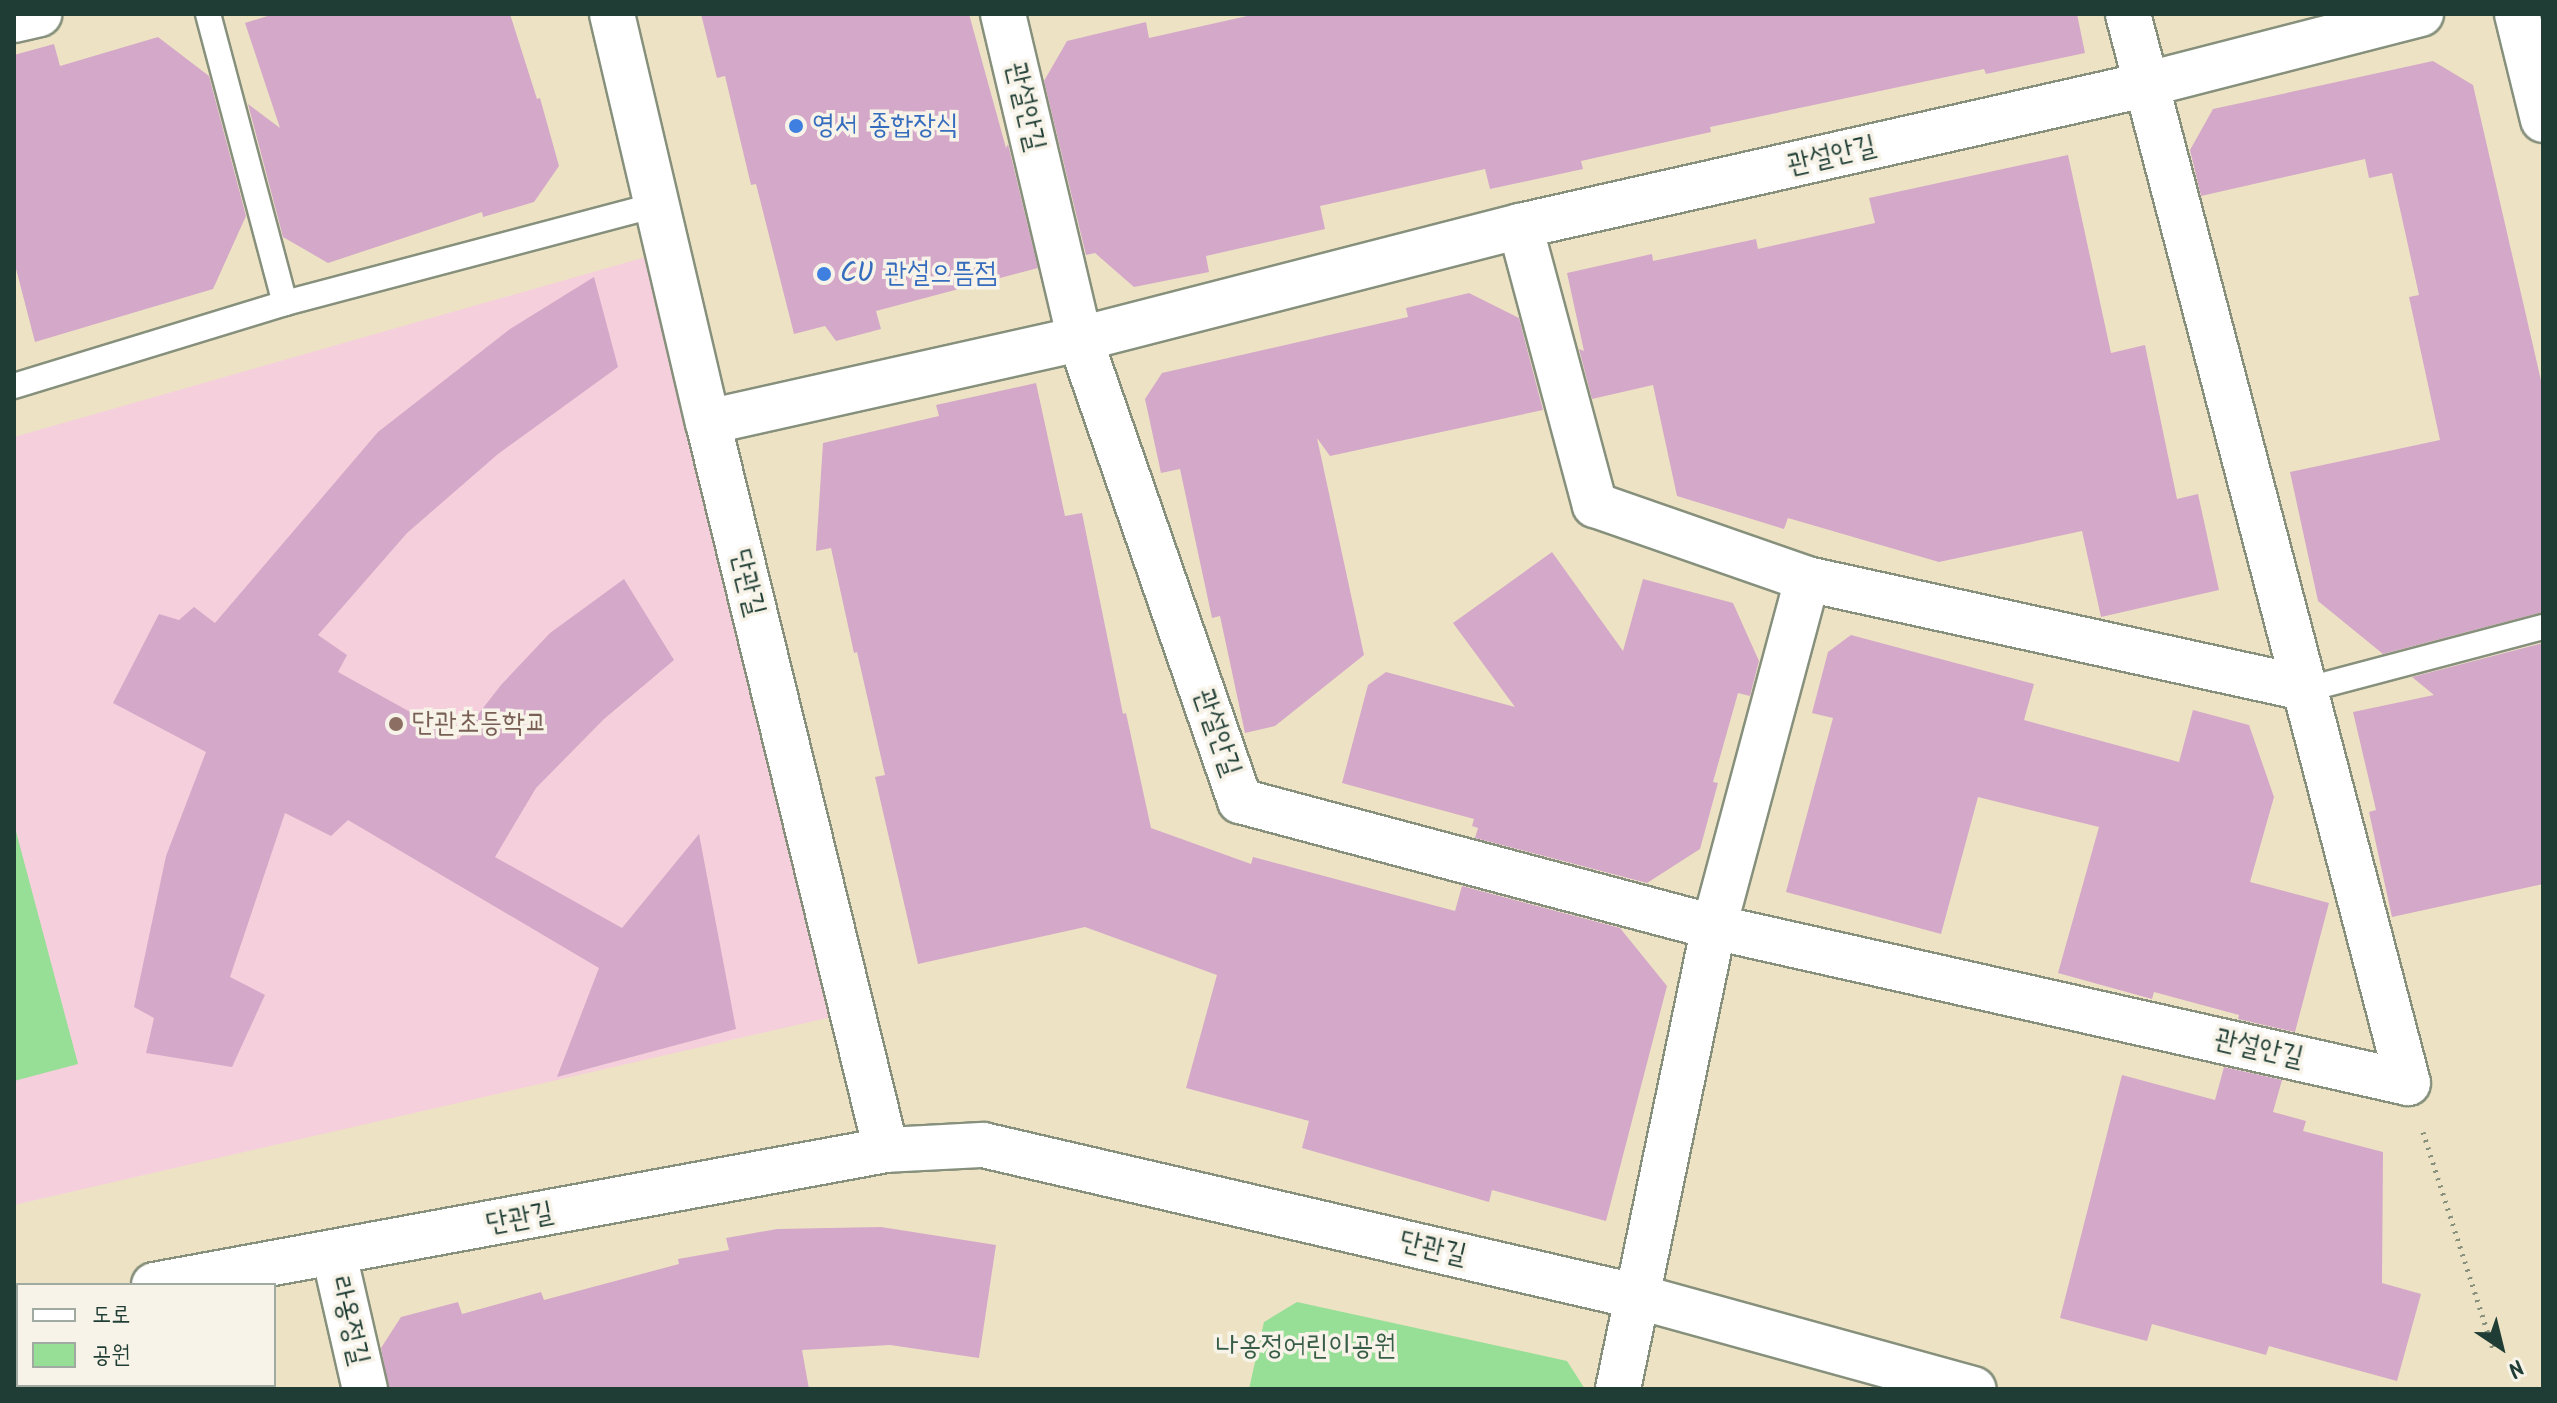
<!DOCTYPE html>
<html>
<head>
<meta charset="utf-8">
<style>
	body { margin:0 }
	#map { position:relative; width:2557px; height:1403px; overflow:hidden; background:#ede3c4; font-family:Kalam,"Poor Story",sans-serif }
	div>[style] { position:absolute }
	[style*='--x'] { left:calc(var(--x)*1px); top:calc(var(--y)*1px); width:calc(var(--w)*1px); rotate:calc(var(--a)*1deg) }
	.built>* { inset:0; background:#f5cfdb }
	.green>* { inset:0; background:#97de97 }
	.building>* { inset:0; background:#d4a8c8 }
	.path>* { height:5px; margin-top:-2.5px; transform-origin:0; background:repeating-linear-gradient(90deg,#86907c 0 2px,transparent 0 8px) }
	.roads { filter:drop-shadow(2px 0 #86907c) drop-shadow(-2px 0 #86907c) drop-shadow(0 2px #86907c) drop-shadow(0 -2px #86907c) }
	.lane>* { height:24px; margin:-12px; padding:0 12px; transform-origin:12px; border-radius:12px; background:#fff }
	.street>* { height:44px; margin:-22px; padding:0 22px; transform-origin:22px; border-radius:22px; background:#fff }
	.secondary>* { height:44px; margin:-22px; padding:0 22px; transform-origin:22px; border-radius:22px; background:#fff }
	.dots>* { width:22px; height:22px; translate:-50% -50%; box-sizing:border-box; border:4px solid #f7f3e8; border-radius:50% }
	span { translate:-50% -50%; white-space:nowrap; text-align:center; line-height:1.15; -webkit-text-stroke:7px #f7f3e8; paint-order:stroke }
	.street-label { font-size:28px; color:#1f3d34 }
	.shop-label { font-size:28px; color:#366cbe }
	.left { translate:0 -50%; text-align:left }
	.education-label { font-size:28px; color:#785e54 }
	.park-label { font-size:28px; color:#375d48 }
	.frame { position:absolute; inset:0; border:16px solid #1f3d34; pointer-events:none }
	.legend { position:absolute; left:16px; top:1283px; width:260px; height:104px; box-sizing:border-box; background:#f7f3e8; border:2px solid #a1aaa0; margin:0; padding:10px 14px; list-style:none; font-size:24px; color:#1f3d34 }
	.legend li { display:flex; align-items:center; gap:16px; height:40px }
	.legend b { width:40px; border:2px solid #a1aaa0 }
	.north { position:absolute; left:2461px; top:1307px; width:80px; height:80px; -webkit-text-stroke:6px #f7f3e8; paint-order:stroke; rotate:145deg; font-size:22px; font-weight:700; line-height:32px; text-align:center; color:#1f3d34 }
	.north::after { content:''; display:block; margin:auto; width:28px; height:36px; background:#1f3d34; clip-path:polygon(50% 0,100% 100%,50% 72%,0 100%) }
</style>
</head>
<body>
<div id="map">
	<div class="built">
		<div style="clip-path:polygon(656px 254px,853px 1012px,14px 1205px,14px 437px)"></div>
	</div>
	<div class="green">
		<div style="clip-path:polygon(14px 824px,78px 1064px,14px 1081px)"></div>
		<div style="clip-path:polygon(1297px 1302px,1567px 1361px,1585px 1389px,1249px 1389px,1264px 1322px)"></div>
	</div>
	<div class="building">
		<div style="clip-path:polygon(274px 14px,510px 14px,537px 99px,540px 98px,559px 166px,534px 202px,483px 217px,482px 212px,328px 263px,283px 237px,248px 104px,280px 128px,245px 23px)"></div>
		<div style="clip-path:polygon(701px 14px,969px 14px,1006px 148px,1008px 144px,1038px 268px,876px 311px,881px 329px,836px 341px,825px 326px,794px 334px,756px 184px,751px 185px,725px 76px,717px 78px)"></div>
		<div style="clip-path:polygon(1256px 14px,2077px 14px,2085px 53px,1986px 74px,1984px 69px,1710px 127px,1711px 132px,1581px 161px,1583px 169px,1490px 189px,1485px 169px,1320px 206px,1325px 229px,1206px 256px,1209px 272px,1134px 287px,1095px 253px,1086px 255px,1044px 81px,1067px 41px,1146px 22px,1149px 38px)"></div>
		<div style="clip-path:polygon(158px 37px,209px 76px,246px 216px,213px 289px,35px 342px,14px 261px,14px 55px,54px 44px,60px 66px)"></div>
		<div style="clip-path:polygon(2433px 61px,2473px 85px,2543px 389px,2543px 612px,2383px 654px,2318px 601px,2290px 472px,2440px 440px,2409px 297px,2419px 295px,2392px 173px,2369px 178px,2365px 159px,2201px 196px,2190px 150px,2213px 109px)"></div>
		<div style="clip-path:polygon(2068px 155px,2111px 353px,2145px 345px,2177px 499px,2198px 494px,2219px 590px,2101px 617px,2082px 531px,1939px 562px,1788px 518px,1784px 529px,1677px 496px,1653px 385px,1592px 399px,1579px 349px,1584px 351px,1567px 273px,1652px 254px,1653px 261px,1756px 239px,1758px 249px,1875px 223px,1869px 198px)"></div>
		<div style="clip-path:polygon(594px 277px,618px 367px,498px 454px,407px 533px,318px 635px,347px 655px,338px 672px,459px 739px,501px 685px,550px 633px,624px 579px,674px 660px,604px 719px,536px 788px,495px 857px,622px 928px,699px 834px,736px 1029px,557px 1077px,599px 968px,348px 820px,331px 836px,285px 813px,230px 977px,265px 995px,232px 1067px,146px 1053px,154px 1018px,134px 1007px,166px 856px,206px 752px,113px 703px,159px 614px,179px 620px,194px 607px,215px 623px,378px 432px,510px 329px)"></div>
		<div style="clip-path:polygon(1469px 293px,1519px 318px,1543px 410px,1330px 456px,1317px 438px,1364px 655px,1275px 726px,1245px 733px,1220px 616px,1212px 618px,1180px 469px,1161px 473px,1145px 399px,1162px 373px,1408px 317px,1406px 308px)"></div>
		<div style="clip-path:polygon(1036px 383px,1065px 516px,1082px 513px,1123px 714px,1126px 713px,1151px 828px,1251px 864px,1253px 857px,1455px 911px,1462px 886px,1620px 928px,1667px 986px,1606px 1221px,1492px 1190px,1489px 1202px,1302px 1148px,1309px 1121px,1186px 1088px,1217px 975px,1085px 927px,918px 964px,875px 777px,885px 775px,857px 652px,854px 653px,831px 548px,816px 551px,823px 443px,939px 416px,936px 405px)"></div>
		<div style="clip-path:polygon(1552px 552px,1623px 651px,1643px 579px,1733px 603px,1759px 661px,1750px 696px,1738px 693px,1713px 782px,1718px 783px,1700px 849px,1647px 883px,1475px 838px,1478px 828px,1472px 826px,1474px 819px,1342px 783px,1368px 685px,1386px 672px,1515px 707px,1453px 623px)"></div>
		<div style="clip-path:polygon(1851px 635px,2034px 684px,2024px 720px,2179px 762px,2193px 710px,2249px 725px,2274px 797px,2250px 882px,2329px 903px,2295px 1032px,2238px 1019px,2239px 1015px,2154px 992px,2152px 999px,2058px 973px,2099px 827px,1978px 797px,1941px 934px,1786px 892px,1833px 718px,1812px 713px,1828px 652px)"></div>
		<div style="clip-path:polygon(2543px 643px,2543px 884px,2392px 917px,2369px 812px,2376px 810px,2353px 712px,2434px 695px,2412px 677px)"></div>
		<div style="clip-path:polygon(2224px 1067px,2282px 1080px,2273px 1112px,2306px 1121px,2303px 1131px,2383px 1152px,2382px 1283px,2421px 1294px,2397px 1381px,2269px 1346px,2266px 1355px,2152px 1324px,2147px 1341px,2060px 1318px,2122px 1075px,2215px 1100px)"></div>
		<div style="clip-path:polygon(881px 1227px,996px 1245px,979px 1358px,890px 1345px,802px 1350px,809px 1389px,389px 1389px,381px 1348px,401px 1317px,458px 1302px,462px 1314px,541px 1292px,544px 1300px,679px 1264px,678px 1259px,729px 1250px,726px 1238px,777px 1229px)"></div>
	</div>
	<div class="path">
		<div style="--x:2423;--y:1132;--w:231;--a:72.1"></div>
	</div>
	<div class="roads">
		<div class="lane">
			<div style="--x:208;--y:14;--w:299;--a:75.1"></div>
			<div style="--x:14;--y:386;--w:283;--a:-17"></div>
			<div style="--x:285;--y:303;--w:384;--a:-14.8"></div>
			<div style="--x:2308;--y:689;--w:243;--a:-14.8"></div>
		</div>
		<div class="street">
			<div style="--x:1003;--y:14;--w:334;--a:76.7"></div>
			<div style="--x:1080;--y:339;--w:489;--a:70.9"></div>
			<div style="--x:1240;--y:801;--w:490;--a:14.9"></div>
			<div style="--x:1714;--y:927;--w:711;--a:12.67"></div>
			<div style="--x:2408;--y:1083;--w:1105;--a:-104.68"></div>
			<div style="--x:2517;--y:14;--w:109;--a:76.2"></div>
			<div style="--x:14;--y:20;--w:26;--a:-13"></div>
			<div style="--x:1520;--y:226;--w:289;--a:75"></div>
			<div style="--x:1595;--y:505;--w:225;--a:19.2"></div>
			<div style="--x:1807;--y:579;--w:513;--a:12.38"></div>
			<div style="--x:708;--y:422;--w:381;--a:-12.6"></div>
			<div style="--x:1080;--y:339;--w:454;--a:-14.4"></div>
			<div style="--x:1520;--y:226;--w:640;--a:-12.73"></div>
			<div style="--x:2144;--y:85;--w:286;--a:-14.4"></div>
			<div style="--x:334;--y:1254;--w:139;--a:77.1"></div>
			<div style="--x:154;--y:1285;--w:744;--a:-10.45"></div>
			<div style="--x:14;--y:1309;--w:4;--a:-14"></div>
			<div style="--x:1618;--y:1389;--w:472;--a:-78.3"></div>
			<div style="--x:1714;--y:927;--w:360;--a:-75"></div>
		</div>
		<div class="secondary">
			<div style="--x:612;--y:14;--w:419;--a:76.8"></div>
			<div style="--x:708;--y:422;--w:749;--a:76.26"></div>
			<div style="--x:886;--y:1150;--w:97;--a:-3"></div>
			<div style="--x:983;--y:1145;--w:673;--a:13.05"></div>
			<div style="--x:1639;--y:1297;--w:347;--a:15.4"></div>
		</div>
	</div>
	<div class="dots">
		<div style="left:796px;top:126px;background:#3f7fe0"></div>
		<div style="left:824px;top:274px;background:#3f7fe0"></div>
		<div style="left:396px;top:724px;background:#8d6e63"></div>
	</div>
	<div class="street-label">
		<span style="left:1025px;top:107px;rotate:77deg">관설안길</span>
		<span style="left:1832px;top:156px;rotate:-13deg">관설안길</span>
		<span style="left:747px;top:583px;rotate:76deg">단관길</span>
		<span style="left:1217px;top:733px;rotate:71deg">관설안길</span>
		<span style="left:2259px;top:1049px;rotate:13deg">관설안길</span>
		<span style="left:520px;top:1219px;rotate:-11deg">단관길</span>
		<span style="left:1433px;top:1249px;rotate:13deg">단관길</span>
		<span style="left:349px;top:1321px;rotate:77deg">라옹정길</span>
	</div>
	<div class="shop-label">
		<span class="left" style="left:812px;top:126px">영서 종합장식</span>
		<span class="left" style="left:840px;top:274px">CU 관설으뜸점</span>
	</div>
	<div class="education-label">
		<span class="left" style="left:412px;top:724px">단관초등학교</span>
	</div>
	<div class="park-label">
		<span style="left:1306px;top:1347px">나옹정어린이공원</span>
	</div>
	<div class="frame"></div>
	<ul class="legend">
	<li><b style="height:10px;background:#fff"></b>도로</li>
	<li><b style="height:22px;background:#97de97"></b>공원</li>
	</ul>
	<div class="north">N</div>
</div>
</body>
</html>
